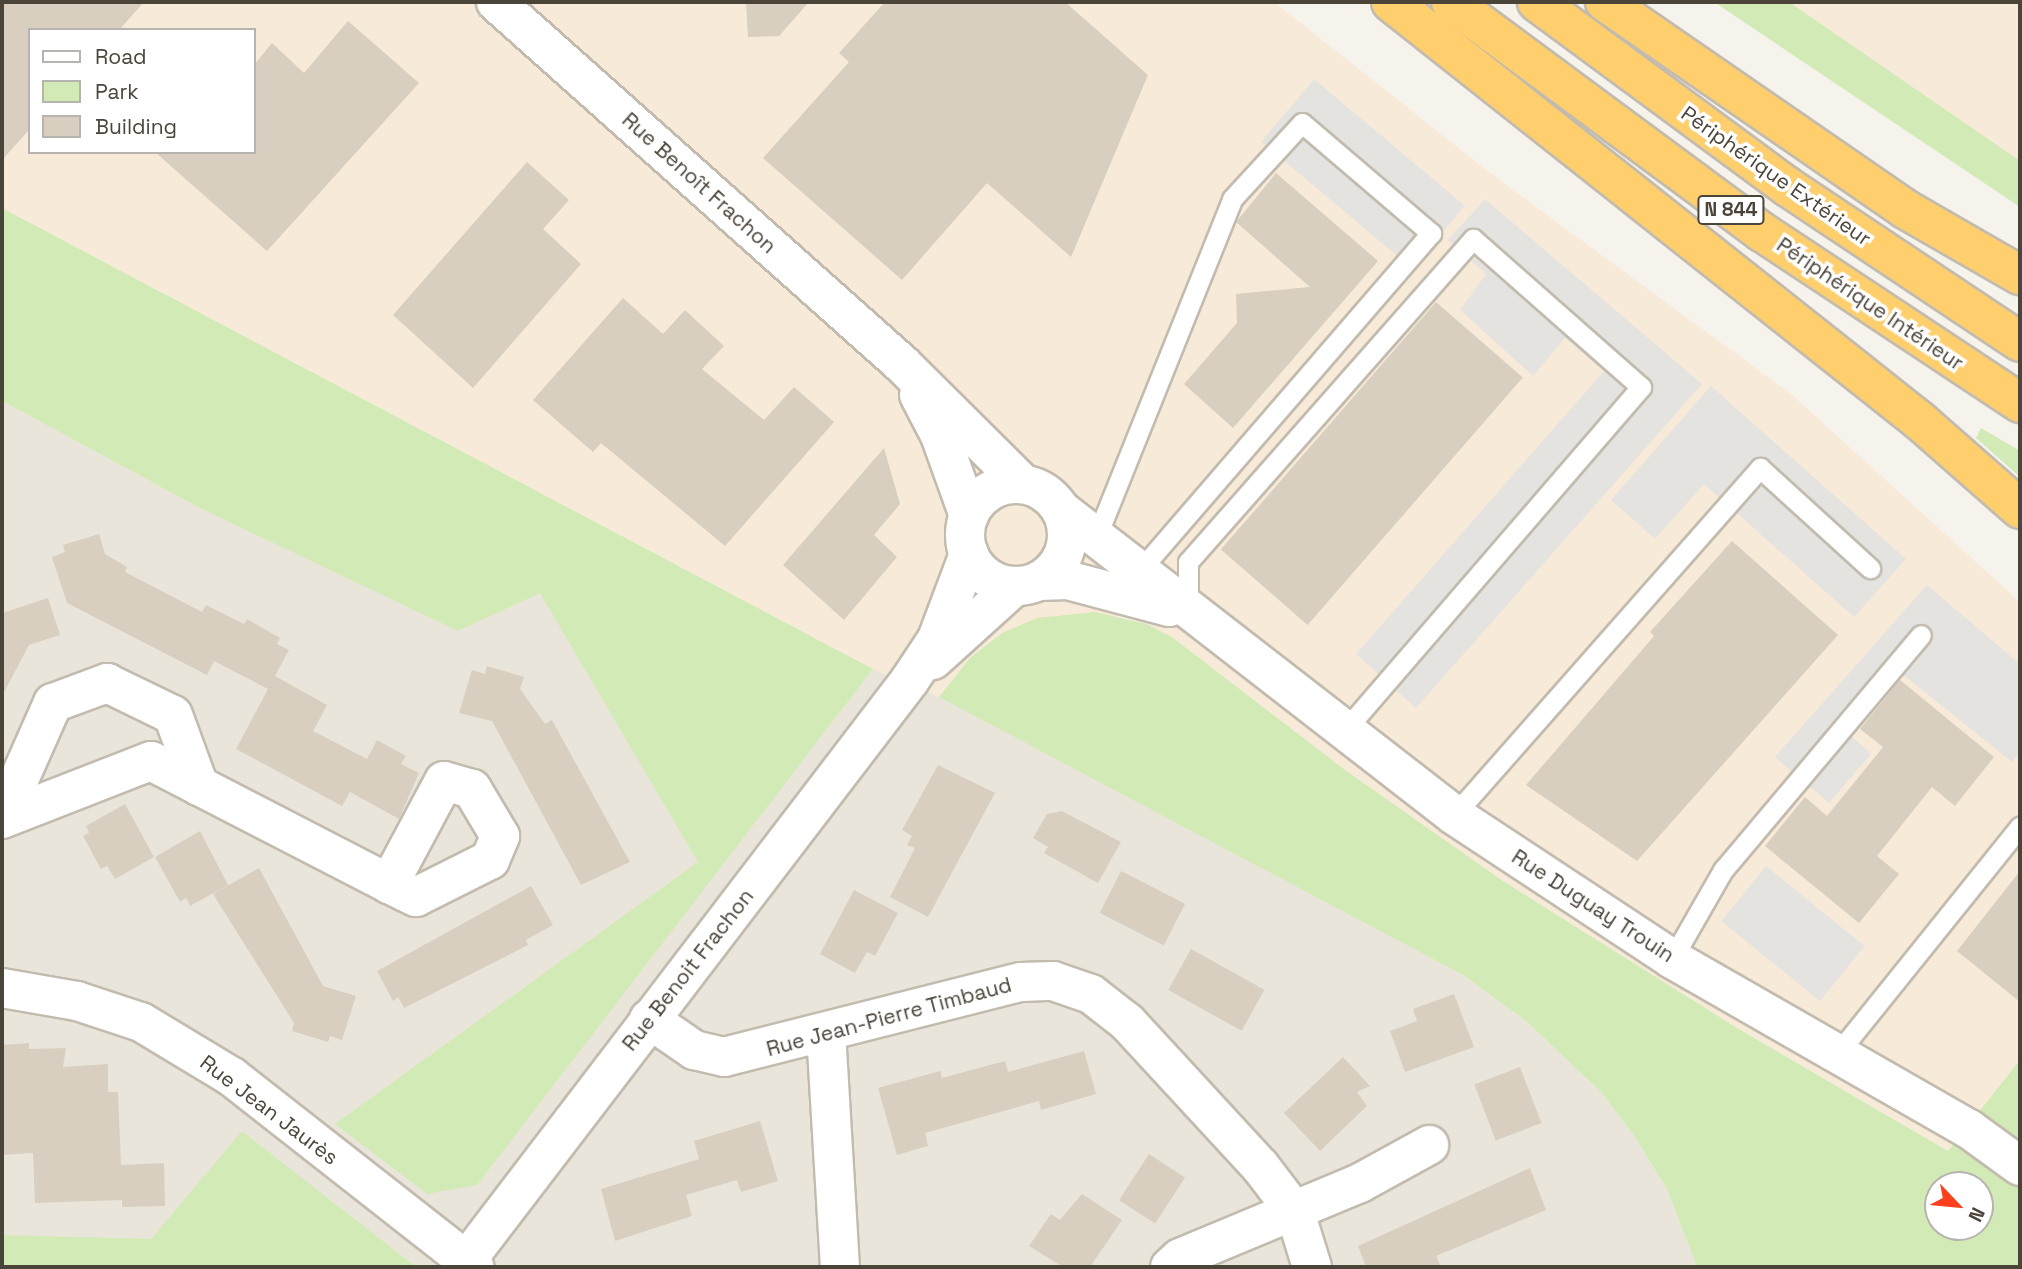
<!DOCTYPE html>
<html>
<head>
<meta charset="utf-8">
<style>
	body { margin:0 }
	#map { position:relative; width:2022px; height:1269px; overflow:hidden; background:#f6f3ec; font-family:"Space Grotesk",sans-serif }
	div>[style] { position:absolute }
	[style*='--x'] { left:calc(var(--x)*1px); top:calc(var(--y)*1px); width:calc(var(--w)*1px); rotate:calc(var(--a)*1deg) }
	.residential>* { inset:0; background:#eae5da }
	.commercial>* { inset:0; background:#f7ead8 }
	.green>* { inset:0; background:#d2eab5 }
	.parking>* { inset:0; background:#e5e3e0; transform-origin:0 0 }
	.building>* { inset:0; background:#d8cfc1; transform-origin:0 0 }
	.roads { filter:drop-shadow(2px 0 #c2bbae) drop-shadow(-2px 0 #c2bbae) drop-shadow(0 2px #c2bbae) drop-shadow(0 -2px #c2bbae) }
	.lane>* { height:19px; margin:-9.5px; padding:0 9.5px; transform-origin:9.5px; border-radius:9.5px; background:#fff }
	.street>* { height:38px; margin:-19px; padding:0 19px; transform-origin:19px; border-radius:19px; background:#fff }
	.street>.ring { margin:-19px; padding:0; box-sizing:content-box; background:none; border:38px solid #fff; border-radius:50% }
	.highway>* { height:38px; margin:-19px; padding:0 19px; transform-origin:19px; border-radius:19px; background:#ffcf6e }
	span { translate:-50% -50%; white-space:nowrap; text-align:center; line-height:1.15; -webkit-text-stroke:7px #fff; paint-order:stroke }
	.shield-label span { padding:2px 5px; background:#fff; border:2px solid; border-radius:5px; -webkit-text-stroke-width:0 }
	.shield-label { font-size:19px; color:#4b4439; font-weight:700 }
	.street-label { font-size:21px; color:#4b4439 }
	.frame { position:absolute; inset:0; border:4px solid #4b4439; pointer-events:none }
	.legend { position:absolute; left:28px; top:28px; width:228px; height:126px; box-sizing:border-box; background:#fff; border:2px solid #b7b4b0; margin:0; padding:9px 12px; list-style:none; font-size:21px; color:#4b4439 }
	.legend li { display:flex; align-items:center; gap:14px; height:35px }
	.legend b { width:35px; border:2px solid #b7b4b0 }
	.north { position:absolute; left:1924px; top:1171px; width:70px; height:70px; box-sizing:border-box; background:#fff; border:2px solid #b7b4b0; border-radius:50%; rotate:116deg; font-size:19px; font-weight:700; line-height:28px; text-align:center; color:#4b4439 }
	.north::after { content:''; display:block; margin:auto; width:24px; height:32px; background:#fc3f1d; clip-path:polygon(50% 0,100% 100%,50% 72%,0 100%) }
</style>
</head>
<body>
<div id="map">
	<div class="residential">
		<div style="clip-path:polygon(2px 401px,198px 507px,540px 592px,712px 878px,873px 669px,961px 706px,1463px 975px,1526px 1021px,1601px 1092px,1635px 1137px,1667px 1189px,1697px 1267px,2px 1267px)"></div>
	</div>
	<div class="commercial">
		<div style="clip-path:polygon(evenodd,2px 2px,1274px 2px,1494px 176px,1792px 395px,2020px 602px,2020px 1060px,1948px 1151px,1737px 1028px,1503px 881px,1345px 770px,1172px 637px,1147px 624px,1122px 616px,1002px 633px,970px 658px,939px 697px,873px 669px,2px 208px,2px 2px,30px 30px,254px 30px,254px 152px,30px 152px,30px 30px)"></div>
		<div style="clip-path:polygon(1789px 2px,2020px 2px,2020px 161px,2005px 152px)"></div>
	</div>
	<div class="green">
		<div style="clip-path:polygon(1714px 2px,1789px 2px,2020px 161px,2020px 207px)"></div>
		<div style="clip-path:polygon(2px 208px,873px 669px,477px 1185px,427px 1194px,335px 1124px,698px 862px,540px 593px,458px 631px,198px 507px,2px 401px)"></div>
		<div style="clip-path:polygon(1981px 428px,2020px 451px,2020px 477px,1976px 438px)"></div>
		<div style="clip-path:polygon(evenodd,1095px 612px,1147px 624px,1172px 637px,1345px 770px,1503px 881px,1737px 1028px,1948px 1151px,2020px 1060px,2020px 1267px,1697px 1267px,1667px 1189px,1635px 1137px,1601px 1092px,1526px 1021px,1463px 975px,939px 697px,970px 658px,1002px 633px,1037px 618px,1095px 612px,1938px 1185px,1980px 1185px,1980px 1227px,1938px 1227px,1938px 1185px)"></div>
		<div style="clip-path:polygon(242px 1131px,416px 1267px,2px 1267px,2px 1235px,151px 1239px)"></div>
	</div>
	<div class="parking">
		<div style="left:1314px;top:79px;width:197px;height:82px;rotate:40deg"></div>
		<div style="clip-path:polygon(1485px 199px,1702px 384px,1416px 708px,1356px 654px,1604px 371px,1565px 338px,1533px 376px,1460px 310px,1486px 274px,1448px 240px)"></div>
		<div style="clip-path:polygon(1711px 386px,1906px 559px,1854px 617px,1704px 484px,1655px 539px,1611px 500px)"></div>
		<div style="clip-path:polygon(1927px 585px,2020px 664px,2020px 752px,2012px 762px,1901px 673px,1848px 733px,1871px 754px,1829px 803px,1775px 757px)"></div>
		<div style="left:1766px;top:866px;width:127px;height:71px;rotate:39deg"></div>
	</div>
	<div class="building">
		<div style="clip-path:polygon(2px 2px,144px 2px,119px 30px,30px 30px,30px 129px,2px 160px)"></div>
		<div style="clip-path:polygon(746px 2px,809px 2px,779px 36px,748px 37px)"></div>
		<div style="clip-path:polygon(885px 2px,1065px 2px,1148px 75px,1071px 257px,987px 183px,902px 280px,763px 158px,849px 62px,839px 53px)"></div>
		<div style="clip-path:polygon(348px 21px,419px 83px,267px 251px,155px 152px,254px 152px,254px 65px,272px 43px,304px 73px)"></div>
		<div style="clip-path:polygon(527px 162px,569px 200px,543px 229px,581px 264px,473px 388px,393px 315px)"></div>
		<div style="clip-path:polygon(1276px 173px,1378px 261px,1233px 428px,1184px 384px,1237px 323px,1236px 294px,1310px 287px,1236px 222px)"></div>
		<div style="clip-path:polygon(623px 298px,663px 334px,685px 310px,724px 346px,702px 369px,764px 420px,794px 387px,834px 422px,725px 546px,601px 443px,593px 452px,533px 400px)"></div>
		<div style="left:1436px;top:302px;width:115px;height:328px;rotate:41deg"></div>
		<div style="clip-path:polygon(884px 448px,900px 504px,874px 535px,897px 557px,844px 620px,783px 565px)"></div>
		<div style="clip-path:polygon(99px 534px,105px 554px,127px 567px,125px 572px,202px 612px,206px 605px,244px 624px,247px 619px,280px 638px,277px 644px,289px 650px,275px 676px,327px 705px,313px 731px,367px 759px,377px 740px,406px 756px,401px 764px,419px 773px,399px 819px,350px 792px,342px 806px,236px 749px,268px 689px,214px 661px,207px 675px,67px 603px,52px 557px,65px 552px,63px 545px)"></div>
		<div style="clip-path:polygon(1732px 541px,1838px 635px,1637px 861px,1526px 785px,1654px 636px,1650px 632px)"></div>
		<div style="clip-path:polygon(48px 598px,60px 635px,29px 645px,2px 696px,2px 613px)"></div>
		<div style="clip-path:polygon(487px 666px,524px 677px,520px 689px,545px 724px,552px 720px,630px 862px,581px 885px,492px 721px,459px 713px,472px 670px,485px 674px)"></div>
		<div style="clip-path:polygon(1900px 680px,1994px 757px,1955px 806px,1932px 787px,1877px 856px,1899px 874px,1859px 923px,1765px 846px,1805px 797px,1827px 816px,1883px 747px,1860px 729px)"></div>
		<div style="clip-path:polygon(938px 765px,995px 793px,928px 917px,890px 897px,915px 848px,907px 845px,912px 836px,902px 830px)"></div>
		<div style="clip-path:polygon(125px 804px,154px 857px,115px 879px,107px 866px,101px 869px,83px 836px,89px 833px,86px 826px)"></div>
		<div style="clip-path:polygon(1062px 811px,1121px 842px,1098px 883px,1044px 853px,1048px 847px,1033px 838px,1047px 814px)"></div>
		<div style="clip-path:polygon(200px 831px,228px 885px,190px 906px,186px 898px,180px 902px,155px 857px)"></div>
		<div style="clip-path:polygon(259px 868px,323px 986px,356px 996px,342px 1040px,330px 1036px,328px 1042px,292px 1031px,294px 1023px,213px 894px)"></div>
		<div style="left:1121px;top:871px;width:72px;height:47px;rotate:27deg"></div>
		<div style="clip-path:polygon(2020px 871px,2020px 1002px,1957px 951px)"></div>
		<div style="clip-path:polygon(531px 886px,553px 925px,526px 940px,528px 945px,404px 1008px,398px 997px,393px 1001px,377px 971px)"></div>
		<div style="clip-path:polygon(854px 890px,898px 913px,875px 956px,867px 952px,855px 973px,820px 954px)"></div>
		<div style="left:1191px;top:949px;width:84px;height:47px;rotate:29deg"></div>
		<div style="clip-path:polygon(1454px 994px,1474px 1047px,1405px 1072px,1390px 1031px,1417px 1021px,1413px 1009px)"></div>
		<div style="clip-path:polygon(29px 1043px,29px 1049px,66px 1048px,63px 1067px,108px 1064px,108px 1092px,118px 1092px,121px 1165px,164px 1163px,165px 1206px,122px 1207px,122px 1200px,35px 1203px,33px 1153px,2px 1155px,2px 1045px)"></div>
		<div style="clip-path:polygon(1084px 1051px,1096px 1094px,1041px 1110px,1039px 1101px,925px 1133px,928px 1146px,897px 1155px,878px 1088px,940px 1071px,942px 1078px,1005px 1061px,1008px 1072px)"></div>
		<div style="clip-path:polygon(1343px 1057px,1370px 1086px,1357px 1092px,1367px 1106px,1320px 1151px,1284px 1113px)"></div>
		<div style="left:1520px;top:1067px;width:60px;height:49px;rotate:69deg"></div>
		<div style="clip-path:polygon(760px 1121px,778px 1181px,741px 1192px,737px 1180px,686px 1195px,692px 1216px,615px 1241px,601px 1189px,699px 1159px,694px 1141px)"></div>
		<div style="left:1149px;top:1154px;width:43px;height:55px;rotate:33deg"></div>
		<div style="clip-path:polygon(1530px 1168px,1546px 1210px,1436px 1256px,1441px 1267px,1366px 1267px,1358px 1246px)"></div>
		<div style="clip-path:polygon(1082px 1194px,1122px 1220px,1090px 1267px,1063px 1267px,1029px 1246px,1051px 1214px,1060px 1220px)"></div>
	</div>
	<div class="roads">
		<div class="lane">
			<div style="--x:1096;--y:538;--w:365;--a:-68.1"></div>
			<div style="--x:1232;--y:199;--w:103;--a:-47.4"></div>
			<div style="--x:1302;--y:123;--w:170;--a:40.5"></div>
			<div style="--x:1431;--y:233;--w:449;--a:130.8"></div>
			<div style="--x:1188;--y:609;--w:47;--a:-90"></div>
			<div style="--x:1188;--y:562;--w:431;--a:-48.6"></div>
			<div style="--x:1473;--y:239;--w:224;--a:41.4"></div>
			<div style="--x:1641;--y:387;--w:454;--a:130.8"></div>
			<div style="--x:1454;--y:815;--w:463;--a:-48.6"></div>
			<div style="--x:1760;--y:468;--w:149;--a:42.3"></div>
			<div style="--x:1672;--y:959;--w:103;--a:-60.2"></div>
			<div style="--x:1723;--y:870;--w:307;--a:-49.9"></div>
			<div style="--x:1837;--y:1054;--w:292;--a:-51.2"></div>
		</div>
		<div class="street">
			<div style="--x:496;--y:2;--w:544;--a:41.72"></div>
			<div style="--x:902;--y:364;--w:170;--a:44.8"></div>
			<div style="--x:919;--y:395;--w:45;--a:62.3"></div>
			<div style="--x:940;--y:435;--w:86;--a:70.3"></div>
			<div class="ring" style="left:965px;top:484px;width:64px;height:64px"></div>
			<div style="--x:1061;--y:510;--w:497;--a:37.8"></div>
			<div style="--x:1454;--y:815;--w:261;--a:33.4"></div>
			<div style="--x:1672;--y:959;--w:342;--a:29.8"></div>
			<div style="--x:1969;--y:1129;--w:63;--a:36"></div>
			<div style="--x:1039;--y:581;--w:28;--a:-2"></div>
			<div style="--x:1067;--y:580;--w:106;--a:14.8"></div>
			<div style="--x:933;--y:660;--w:110;--a:-42.1"></div>
			<div style="--x:2;--y:818;--w:126;--a:-66.1"></div>
			<div style="--x:53;--y:703;--w:58;--a:-20.3"></div>
			<div style="--x:107;--y:683;--w:73;--a:25.9"></div>
			<div style="--x:173;--y:715;--w:76;--a:69.9"></div>
			<div style="--x:2;--y:819;--w:160;--a:-21.3"></div>
			<div style="--x:151;--y:761;--w:268;--a:27.3"></div>
			<div style="--x:389;--y:884;--w:30;--a:26"></div>
			<div style="--x:416;--y:897;--w:83;--a:-26.6"></div>
			<div style="--x:490;--y:860;--w:26;--a:-67"></div>
			<div style="--x:500;--y:836;--w:55;--a:-120.8"></div>
			<div style="--x:472;--y:789;--w:29;--a:-164"></div>
			<div style="--x:444;--y:781;--w:117;--a:118.1"></div>
			<div style="--x:2;--y:988;--w:76;--a:9.8"></div>
			<div style="--x:77;--y:1001;--w:67;--a:18.2"></div>
			<div style="--x:141;--y:1022;--w:106;--a:31.1"></div>
			<div style="--x:232;--y:1077;--w:308;--a:38.1"></div>
			<div style="--x:649;--y:1019;--w:55;--a:34.6"></div>
			<div style="--x:694;--y:1050;--w:31;--a:13"></div>
			<div style="--x:724;--y:1057;--w:306;--a:-14.2"></div>
			<div style="--x:1021;--y:982;--w:32;--a:-2"></div>
			<div style="--x:1053;--y:981;--w:40;--a:18.9"></div>
			<div style="--x:1091;--y:994;--w:46;--a:37.9"></div>
			<div style="--x:1127;--y:1022;--w:196;--a:47.3"></div>
			<div style="--x:1260;--y:1166;--w:58;--a:52.7"></div>
			<div style="--x:1295;--y:1212;--w:58;--a:72.8"></div>
			<div style="--x:826;--y:1032;--w:235;--a:86.6"></div>
			<div style="--x:466;--y:1261;--w:731;--a:-52.61"></div>
			<div style="--x:910;--y:680;--w:49;--a:-56.6"></div>
			<div style="--x:937;--y:639;--w:91;--a:-69.4"></div>
			<div style="--x:1170;--y:1267;--w:13;--a:-42"></div>
			<div style="--x:1180;--y:1258;--w:195;--a:-22.6"></div>
			<div style="--x:1360;--y:1183;--w:79;--a:-28.8"></div>
		</div>
		<div class="highway">
			<div style="--x:1391;--y:2;--w:675;--a:38.38"></div>
			<div style="--x:1920;--y:421;--w:133;--a:41.3"></div>
			<div style="--x:1451;--y:2;--w:387;--a:36.5"></div>
			<div style="--x:1762;--y:232;--w:310;--a:33.5"></div>
			<div style="--x:1537;--y:2;--w:312;--a:36.4"></div>
			<div style="--x:1788;--y:187;--w:279;--a:33.7"></div>
			<div style="--x:1605;--y:2;--w:364;--a:34.6"></div>
			<div style="--x:1905;--y:209;--w:133;--a:29.9"></div>
		</div>
	</div>
	<div class="shield-label">
		<span style="left:1731px;top:210px">N 844</span>
	</div>
	<div class="street-label">
		<span style="left:1776px;top:176px;rotate:35deg">Périphérique Extérieur</span>
		<span style="left:699px;top:183px;rotate:42deg">Rue Benoît Frachon</span>
		<span style="left:1870px;top:304px;rotate:34deg">Périphérique Intérieur</span>
		<span style="left:1593px;top:906px;rotate:33deg">Rue Duguay Trouin</span>
		<span style="left:688px;top:970px;rotate:-52deg">Rue Benoit Frachon</span>
		<span style="left:889px;top:1017px;rotate:-15deg">Rue Jean-Pierre Timbaud</span>
		<span style="left:269px;top:1110px;rotate:37deg">Rue Jean Jaurès</span>
	</div>
	<div class="frame"></div>
	<ul class="legend">
	<li><b style="height:9px;background:#fff"></b>Road</li>
	<li><b style="height:19px;background:#d2eab5"></b>Park</li>
	<li><b style="height:19px;background:#d8cfc1"></b>Building</li>
	</ul>
	<div class="north">N</div>
</div>
</body>
</html>
